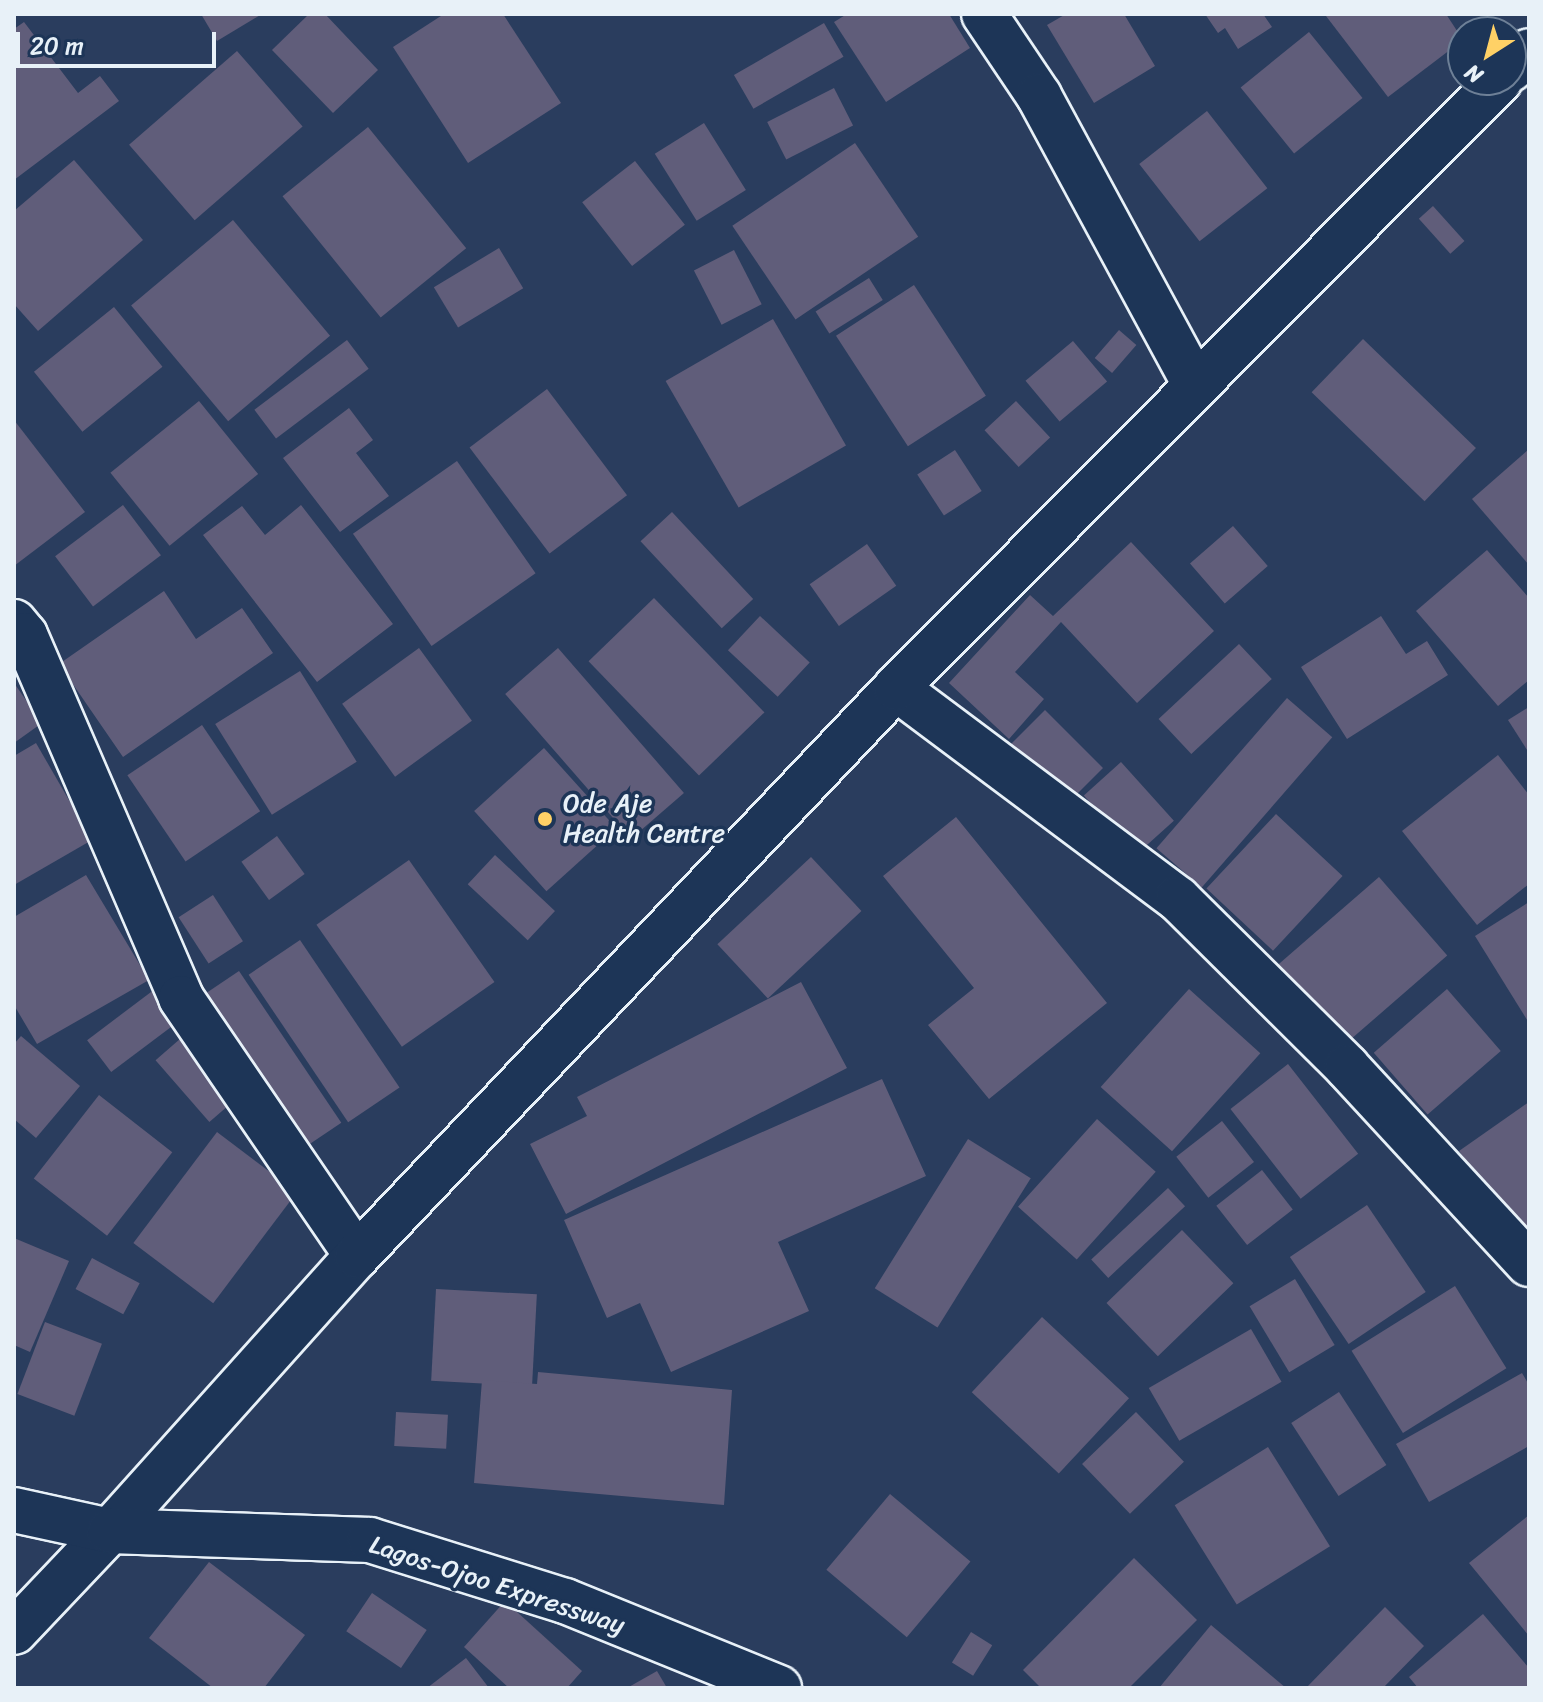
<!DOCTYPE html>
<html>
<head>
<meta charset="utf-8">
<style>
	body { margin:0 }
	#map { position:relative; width:1543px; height:1702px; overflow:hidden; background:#2a3d5e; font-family:Sriracha,sans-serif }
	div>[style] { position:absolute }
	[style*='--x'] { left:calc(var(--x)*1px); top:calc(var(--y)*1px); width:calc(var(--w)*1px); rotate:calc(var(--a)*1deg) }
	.building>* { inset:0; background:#605d7a; transform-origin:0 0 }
	.roads { filter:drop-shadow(2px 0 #e8f1f8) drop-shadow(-2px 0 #e8f1f8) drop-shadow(0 2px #e8f1f8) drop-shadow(0 -2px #e8f1f8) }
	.minor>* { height:44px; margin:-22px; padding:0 22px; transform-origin:22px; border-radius:22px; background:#1d3557 }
	.tertiary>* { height:44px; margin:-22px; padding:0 22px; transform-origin:22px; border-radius:22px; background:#1d3557 }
	.secondary>* { height:44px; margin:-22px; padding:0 22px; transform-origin:22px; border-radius:22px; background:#1d3557 }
	.dots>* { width:22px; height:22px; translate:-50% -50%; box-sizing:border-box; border:4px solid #1d3557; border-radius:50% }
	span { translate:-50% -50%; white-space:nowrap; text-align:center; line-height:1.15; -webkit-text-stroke:7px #1d3557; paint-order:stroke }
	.poi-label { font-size:26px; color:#e8f1f8 }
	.left { translate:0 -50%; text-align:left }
	.street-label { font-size:26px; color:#e8f1f8 }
	.frame { position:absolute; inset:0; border:16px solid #e8f1f8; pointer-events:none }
	.north { position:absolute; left:1447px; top:16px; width:80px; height:80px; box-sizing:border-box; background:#1d3557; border:2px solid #6e8097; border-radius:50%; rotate:216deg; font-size:22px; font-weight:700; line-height:32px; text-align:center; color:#e8f1f8 }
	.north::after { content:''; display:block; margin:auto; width:28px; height:36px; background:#ffd166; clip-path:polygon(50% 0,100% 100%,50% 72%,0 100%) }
	.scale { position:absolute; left:16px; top:32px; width:200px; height:36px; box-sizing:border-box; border:4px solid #e8f1f8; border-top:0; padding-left:10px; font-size:24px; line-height:28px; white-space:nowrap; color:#e8f1f8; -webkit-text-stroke:6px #1d3557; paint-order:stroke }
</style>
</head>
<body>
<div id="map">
	<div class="building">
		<div style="clip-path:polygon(201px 14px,262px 14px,217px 41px)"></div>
		<div style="clip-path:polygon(309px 14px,325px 14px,378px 70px,333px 113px,272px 50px)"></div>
		<div style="clip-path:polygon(444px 14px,503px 14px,561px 103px,468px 163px,393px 47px)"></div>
		<div style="clip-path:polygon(847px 14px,949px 14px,970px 48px,886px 102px,834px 22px)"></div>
		<div style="clip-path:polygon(1066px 14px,1124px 14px,1155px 66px,1094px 103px,1047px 25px)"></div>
		<div style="clip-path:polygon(1205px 14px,1263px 14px,1272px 27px,1238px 49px,1225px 28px,1218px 33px)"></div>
		<div style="clip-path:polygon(1446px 14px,1463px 40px,1388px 97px,1326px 16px)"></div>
		<div style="clip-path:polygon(24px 22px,78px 93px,100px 76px,119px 101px,14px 180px,14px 29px)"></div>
		<div style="left:824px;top:23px;width:39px;height:104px;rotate:60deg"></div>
		<div style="left:1309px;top:32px;width:85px;height:88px;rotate:51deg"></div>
		<div style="left:237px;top:51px;width:100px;height:143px;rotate:49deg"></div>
		<div style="left:834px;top:88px;width:42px;height:75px;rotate:63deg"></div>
		<div style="left:1207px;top:111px;width:98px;height:86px;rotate:52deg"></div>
		<div style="left:704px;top:123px;width:79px;height:58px;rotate:58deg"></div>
		<div style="left:368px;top:127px;width:156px;height:110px;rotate:51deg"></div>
		<div style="left:855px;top:143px;width:113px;height:148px;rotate:56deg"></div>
		<div style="clip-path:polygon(74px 160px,143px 240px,38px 331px,14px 304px,14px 211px)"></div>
		<div style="left:635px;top:161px;width:81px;height:67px;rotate:52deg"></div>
		<div style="left:1433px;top:206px;width:47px;height:19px;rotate:48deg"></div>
		<div style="left:233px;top:220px;width:151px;height:133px;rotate:50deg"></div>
		<div style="left:499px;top:248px;width:47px;height:76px;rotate:59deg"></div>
		<div style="left:734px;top:250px;width:61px;height:45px;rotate:63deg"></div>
		<div style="left:869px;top:278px;width:26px;height:63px;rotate:58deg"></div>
		<div style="left:914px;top:285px;width:132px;height:93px;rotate:57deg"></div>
		<div style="left:114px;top:307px;width:77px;height:103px;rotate:51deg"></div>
		<div style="left:773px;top:319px;width:146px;height:124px;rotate:60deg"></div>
		<div style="left:1119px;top:330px;width:23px;height:37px;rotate:41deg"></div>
		<div style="left:1363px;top:339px;width:157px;height:74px;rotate:44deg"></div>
		<div style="left:347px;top:340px;width:36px;height:116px;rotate:53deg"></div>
		<div style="left:1073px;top:341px;width:53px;height:62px;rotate:50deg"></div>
		<div style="left:547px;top:389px;width:133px;height:97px;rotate:53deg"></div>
		<div style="left:199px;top:401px;width:94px;height:114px;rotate:51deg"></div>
		<div style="left:1016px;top:401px;width:50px;height:43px;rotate:47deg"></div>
		<div style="clip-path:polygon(349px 408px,373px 440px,356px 453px,389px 496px,340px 532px,283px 458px)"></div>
		<div style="clip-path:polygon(14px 420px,85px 512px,14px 566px)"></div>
		<div style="clip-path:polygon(1529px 449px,1529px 565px,1472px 499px)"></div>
		<div style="left:955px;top:450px;width:49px;height:45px;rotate:57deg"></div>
		<div style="left:457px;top:461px;width:137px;height:127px;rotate:55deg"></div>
		<div style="left:123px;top:505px;width:63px;height:85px;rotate:53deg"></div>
		<div style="clip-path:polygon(301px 505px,393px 624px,317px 682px,203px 535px,242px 506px,265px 535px)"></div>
		<div style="left:672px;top:512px;width:119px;height:43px;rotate:47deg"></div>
		<div style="left:1233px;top:526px;width:53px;height:57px;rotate:49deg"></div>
		<div style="clip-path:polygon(1131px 542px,1214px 631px,1137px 703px,1061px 622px,1015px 672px,1044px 699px,1009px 739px,949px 683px,1030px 595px,1053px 616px)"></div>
		<div style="left:867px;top:544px;width:51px;height:70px;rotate:55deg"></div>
		<div style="clip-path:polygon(1487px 550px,1529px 598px,1529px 680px,1498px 706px,1416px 611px)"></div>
		<div style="clip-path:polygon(164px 591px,196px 639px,242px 608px,273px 653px,123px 757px,59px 664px)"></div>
		<div style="left:654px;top:598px;width:159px;height:91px;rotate:46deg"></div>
		<div style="left:760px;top:616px;width:68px;height:47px;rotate:43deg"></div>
		<div style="clip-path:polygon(1381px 616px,1406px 654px,1427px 641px,1448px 675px,1347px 739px,1301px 667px)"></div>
		<div style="left:1239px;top:644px;width:48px;height:110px;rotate:47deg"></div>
		<div style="left:419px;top:648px;width:90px;height:95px;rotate:54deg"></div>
		<div style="left:558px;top:648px;width:192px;height:70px;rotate:49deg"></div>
		<div style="left:300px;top:671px;width:107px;height:100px;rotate:58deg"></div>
		<div style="clip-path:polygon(14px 683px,42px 723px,14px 743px)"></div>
		<div style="left:1287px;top:698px;width:60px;height:199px;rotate:41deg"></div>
		<div style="clip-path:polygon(1529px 707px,1529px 753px,1508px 720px)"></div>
		<div style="left:1045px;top:710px;width:82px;height:53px;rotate:45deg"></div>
		<div style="left:202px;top:725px;width:104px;height:90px;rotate:56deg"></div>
		<div style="clip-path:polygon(36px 743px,92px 840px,14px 885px,14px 756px)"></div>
		<div style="left:544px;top:748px;width:108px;height:94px;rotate:48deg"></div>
		<div style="clip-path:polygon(1498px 755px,1529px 795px,1529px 884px,1477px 925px,1402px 831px)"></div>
		<div style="left:1121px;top:762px;width:79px;height:50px;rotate:48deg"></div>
		<div style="left:1276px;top:814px;width:91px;height:102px;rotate:43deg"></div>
		<div style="clip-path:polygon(956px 817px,1107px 1003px,989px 1099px,928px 1025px,974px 988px,883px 876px)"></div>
		<div style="left:277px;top:836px;width:47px;height:44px;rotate:54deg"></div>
		<div style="left:495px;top:855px;width:82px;height:40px;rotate:43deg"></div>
		<div style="left:811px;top:857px;width:74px;height:128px;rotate:47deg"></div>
		<div style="left:409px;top:860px;width:149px;height:113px;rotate:55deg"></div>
		<div style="clip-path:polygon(86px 875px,149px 980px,37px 1044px,14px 1005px,14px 917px)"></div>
		<div style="left:1379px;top:877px;width:104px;height:143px;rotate:49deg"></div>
		<div style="left:213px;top:895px;width:55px;height:41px;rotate:57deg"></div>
		<div style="clip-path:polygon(1529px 902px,1529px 1023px,1475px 936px)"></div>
		<div style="left:300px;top:940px;width:178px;height:62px;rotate:56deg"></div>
		<div style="left:239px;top:971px;width:183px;height:52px;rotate:56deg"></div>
		<div style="clip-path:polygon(801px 982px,847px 1068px,566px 1214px,530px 1144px,587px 1116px,577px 1097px)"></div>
		<div style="left:155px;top:989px;width:40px;height:85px;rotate:53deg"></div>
		<div style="left:1189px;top:989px;width:96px;height:132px;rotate:42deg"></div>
		<div style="left:1447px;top:989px;width:82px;height:97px;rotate:49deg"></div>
		<div style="left:188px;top:1032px;width:82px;height:43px;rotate:49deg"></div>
		<div style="clip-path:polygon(21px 1036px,80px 1086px,36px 1138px,14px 1119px,14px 1044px)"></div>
		<div style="left:1288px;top:1064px;width:114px;height:73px;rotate:52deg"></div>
		<div style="clip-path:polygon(882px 1079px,926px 1176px,778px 1242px,809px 1311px,671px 1372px,640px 1303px,607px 1318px,564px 1220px)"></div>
		<div style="left:99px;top:1095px;width:93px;height:106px;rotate:38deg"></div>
		<div style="clip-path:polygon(1529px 1102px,1529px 1239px,1524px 1243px,1459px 1151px)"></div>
		<div style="left:1097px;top:1119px;width:79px;height:118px;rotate:42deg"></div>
		<div style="left:1222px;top:1121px;width:52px;height:58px;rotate:52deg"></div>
		<div style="left:217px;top:1132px;width:100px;height:139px;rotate:37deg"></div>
		<div style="left:968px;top:1139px;width:74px;height:176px;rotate:32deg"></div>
		<div style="left:1262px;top:1170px;width:50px;height:58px;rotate:52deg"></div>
		<div style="left:1168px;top:1188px;width:25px;height:105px;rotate:47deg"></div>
		<div style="left:1367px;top:1205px;width:105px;height:93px;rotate:56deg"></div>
		<div style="left:1182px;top:1230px;width:74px;height:105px;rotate:46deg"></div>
		<div style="clip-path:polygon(14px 1238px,69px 1261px,30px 1352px,14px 1345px)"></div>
		<div style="left:92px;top:1258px;width:54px;height:35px;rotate:28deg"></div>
		<div style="left:1295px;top:1279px;width:77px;height:53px;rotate:59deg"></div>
		<div style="left:1455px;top:1286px;width:97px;height:122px;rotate:58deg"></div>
		<div style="left:436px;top:1289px;width:101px;height:92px;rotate:3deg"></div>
		<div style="left:1042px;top:1317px;width:119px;height:103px;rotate:43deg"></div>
		<div style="left:45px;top:1322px;width:61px;height:77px;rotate:21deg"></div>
		<div style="left:1251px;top:1329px;width:61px;height:118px;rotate:60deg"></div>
		<div style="clip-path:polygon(538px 1372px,732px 1390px,724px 1505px,474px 1483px,482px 1380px,537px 1384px)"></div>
		<div style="clip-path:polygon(1522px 1373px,1529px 1385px,1529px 1446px,1429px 1502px,1396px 1444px)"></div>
		<div style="left:1339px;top:1392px;width:87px;height:57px;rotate:57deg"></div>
		<div style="left:396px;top:1412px;width:52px;height:34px;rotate:3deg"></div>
		<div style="left:1136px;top:1412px;width:69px;height:75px;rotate:46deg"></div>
		<div style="left:1268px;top:1447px;width:117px;height:110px;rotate:58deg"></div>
		<div style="left:890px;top:1494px;width:105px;height:99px;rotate:40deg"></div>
		<div style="clip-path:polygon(1529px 1515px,1529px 1636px,1469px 1563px)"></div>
		<div style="clip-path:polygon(1134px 1558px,1197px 1620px,1129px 1688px,1041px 1688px,1023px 1670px)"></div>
		<div style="clip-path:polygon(209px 1562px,305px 1635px,264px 1688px,213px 1688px,149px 1638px)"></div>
		<div style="left:372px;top:1593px;width:66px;height:46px;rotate:34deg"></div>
		<div style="clip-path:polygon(505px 1601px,582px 1671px,567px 1688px,509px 1688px,464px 1647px)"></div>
		<div style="clip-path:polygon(1385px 1607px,1424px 1646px,1383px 1688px,1306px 1688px)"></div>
		<div style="clip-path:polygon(1483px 1614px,1529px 1668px,1529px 1688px,1418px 1688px,1409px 1677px)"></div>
		<div style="clip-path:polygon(1211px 1625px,1286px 1688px,1159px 1688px)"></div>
		<div style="left:971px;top:1632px;width:25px;height:36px;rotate:32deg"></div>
		<div style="clip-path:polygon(466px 1658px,489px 1688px,427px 1688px)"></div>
		<div style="clip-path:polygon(657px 1671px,667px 1688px,627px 1688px)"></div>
	</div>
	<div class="roads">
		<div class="minor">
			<div style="--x:984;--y:14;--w:99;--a:56.1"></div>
			<div style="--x:1039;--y:96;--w:326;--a:61.6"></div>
			<div style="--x:1511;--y:69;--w:25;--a:-45"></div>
			<div style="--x:14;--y:622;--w:17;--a:50"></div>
			<div style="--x:25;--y:635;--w:395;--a:66.7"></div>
			<div style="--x:181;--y:998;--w:312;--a:55.7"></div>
			<div style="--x:896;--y:688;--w:352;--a:36.8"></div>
			<div style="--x:1178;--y:899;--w:238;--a:44.8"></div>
			<div style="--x:1347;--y:1067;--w:268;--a:47.3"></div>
			<div style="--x:110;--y:1531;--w:370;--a:-48.1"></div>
			<div style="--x:357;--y:1256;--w:783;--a:-46.5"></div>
			<div style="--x:896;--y:688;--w:857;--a:-45.19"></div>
		</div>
		<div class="tertiary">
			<div style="--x:14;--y:1632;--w:139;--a:-46.5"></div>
		</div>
		<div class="secondary">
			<div style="--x:14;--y:1510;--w:98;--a:12.3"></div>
			<div style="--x:110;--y:1531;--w:260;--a:2"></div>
			<div style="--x:370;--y:1540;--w:204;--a:17.4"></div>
			<div style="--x:565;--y:1601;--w:231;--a:22.1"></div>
		</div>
	</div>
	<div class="dots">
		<div style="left:545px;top:819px;background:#ffd166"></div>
	</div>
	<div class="poi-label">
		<span class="left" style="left:563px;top:819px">Ode Aje<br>Health Centre</span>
	</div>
	<div class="street-label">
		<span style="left:497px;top:1585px;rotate:18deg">Lagos-Ojoo Expressway</span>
	</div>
	<div class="frame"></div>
	<div class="north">N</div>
	<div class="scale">20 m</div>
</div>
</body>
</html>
